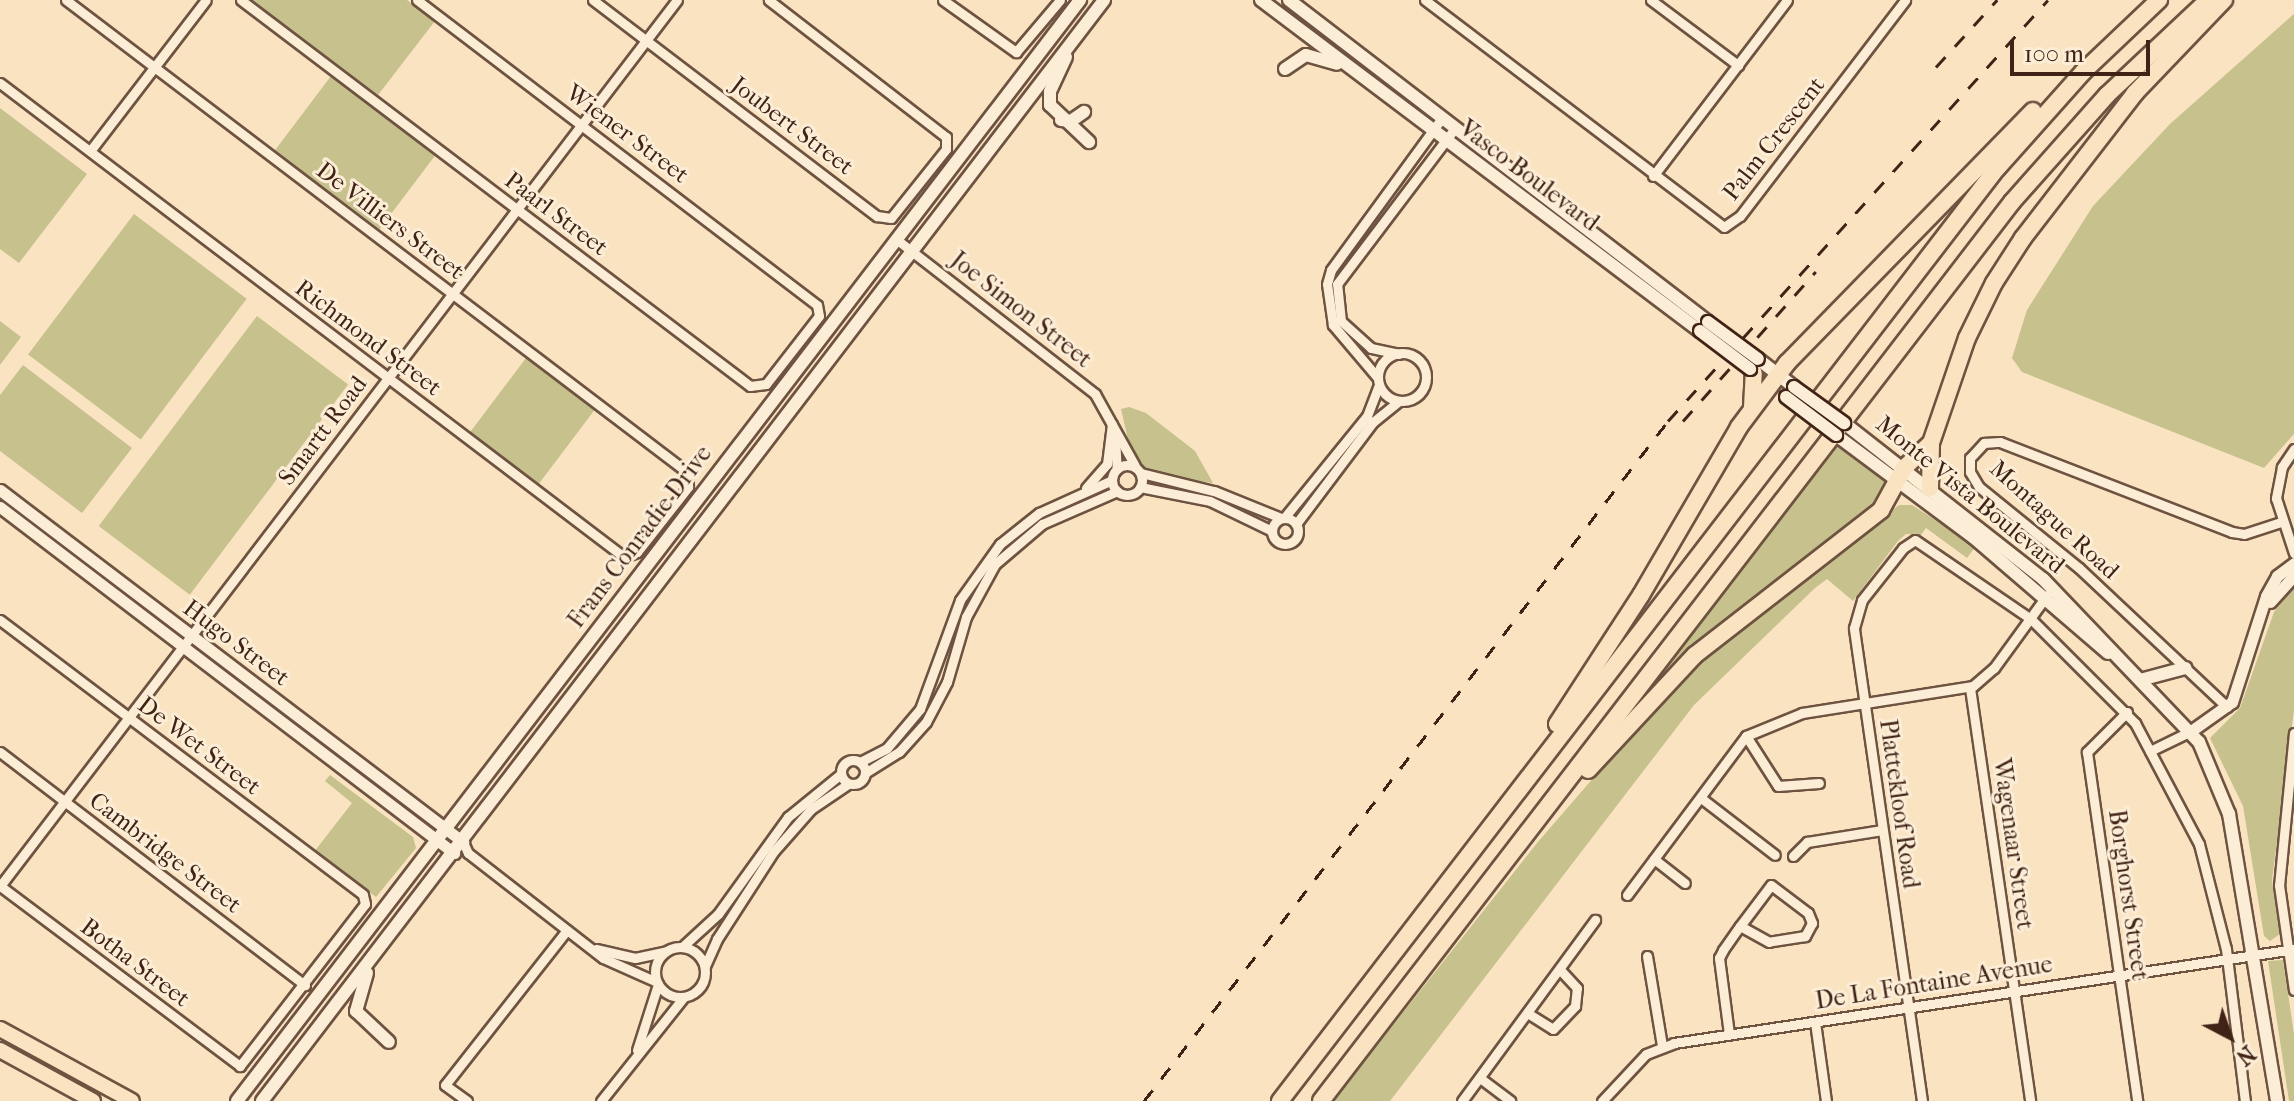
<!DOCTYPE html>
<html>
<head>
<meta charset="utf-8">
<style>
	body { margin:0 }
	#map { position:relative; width:2294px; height:1101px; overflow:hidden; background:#fae3c1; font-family:"IM FELL French Canon",serif }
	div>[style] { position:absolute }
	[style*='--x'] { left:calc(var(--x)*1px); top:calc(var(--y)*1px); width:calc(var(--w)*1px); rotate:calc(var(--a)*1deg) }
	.green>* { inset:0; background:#c6c18d; transform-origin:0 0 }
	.roads { filter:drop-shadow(2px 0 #6e5341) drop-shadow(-2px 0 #6e5341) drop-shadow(0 2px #6e5341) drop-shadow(0 -2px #6e5341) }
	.minor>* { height:9px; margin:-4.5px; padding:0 4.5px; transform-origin:4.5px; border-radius:4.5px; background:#fcedd7 }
	.minor>.ring { margin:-4.5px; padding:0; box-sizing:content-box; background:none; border:9px solid #fcedd7; border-radius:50% }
	.tertiary>* { height:11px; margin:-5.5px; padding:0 5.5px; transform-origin:5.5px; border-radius:5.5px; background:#fcedd7 }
	.secondary>* { height:12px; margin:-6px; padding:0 6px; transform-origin:6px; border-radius:6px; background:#fcedd7 }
	.primary>* { height:14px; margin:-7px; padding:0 7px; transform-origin:7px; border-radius:7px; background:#fae3c1 }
	.motorway>* { height:16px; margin:-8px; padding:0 8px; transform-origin:8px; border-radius:8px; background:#fae3c1 }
	.rail>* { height:3px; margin-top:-1.5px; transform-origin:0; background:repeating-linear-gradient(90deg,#402316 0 14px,transparent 0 28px) }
	.bridges { filter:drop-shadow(2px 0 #402316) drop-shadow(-2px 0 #402316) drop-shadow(0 2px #402316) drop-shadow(0 -2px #402316) }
	.secondary-bridge>* { height:12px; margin:-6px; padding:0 6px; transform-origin:6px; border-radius:6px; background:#fcedd7 }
	span { translate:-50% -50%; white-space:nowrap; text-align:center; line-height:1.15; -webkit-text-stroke:6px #fcedd7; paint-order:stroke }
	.street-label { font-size:24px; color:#402316 }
	.north { position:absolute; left:2190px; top:997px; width:80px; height:80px; -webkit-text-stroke:6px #fcedd7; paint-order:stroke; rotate:139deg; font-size:22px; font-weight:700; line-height:32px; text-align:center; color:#402316 }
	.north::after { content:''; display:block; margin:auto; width:28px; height:36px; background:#402316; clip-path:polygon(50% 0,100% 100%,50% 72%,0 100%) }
	.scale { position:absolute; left:2010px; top:40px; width:140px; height:36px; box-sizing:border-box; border:4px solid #402316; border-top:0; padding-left:10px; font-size:24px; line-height:28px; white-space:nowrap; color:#402316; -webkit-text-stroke:6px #fcedd7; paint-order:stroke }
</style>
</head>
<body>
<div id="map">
	<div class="green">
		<div style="clip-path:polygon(252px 0,407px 0,435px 21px,378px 95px)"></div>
		<div style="clip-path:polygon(2294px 14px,2294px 434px,2264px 468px,2022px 372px,2012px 358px,2027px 310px,2093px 206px,2170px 124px)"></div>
		<div style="left:331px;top:76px;width:131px;height:93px;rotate:37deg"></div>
		<div style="clip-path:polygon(0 108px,87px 174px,19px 263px,0 249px)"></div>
		<div style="left:134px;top:214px;width:141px;height:176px;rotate:37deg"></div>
		<div style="left:257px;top:316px;width:114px;height:263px;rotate:37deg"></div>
		<div style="clip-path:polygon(0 321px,21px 337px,0 365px)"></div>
		<div style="left:526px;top:358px;width:86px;height:93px;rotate:37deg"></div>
		<div style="clip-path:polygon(23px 365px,132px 448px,82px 513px,0 451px,0 395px)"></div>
		<div style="clip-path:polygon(1129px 407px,1146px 413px,1195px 451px,1213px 483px,1162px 476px,1144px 468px,1130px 448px,1121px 409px)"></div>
		<div style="clip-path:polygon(1837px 445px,1888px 484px,1882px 500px,1619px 727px)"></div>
		<div style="clip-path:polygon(1899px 505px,1912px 505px,1976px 546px,1967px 558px,1926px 528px,1921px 535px,1906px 534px,1898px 541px,1853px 601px,1827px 579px,1815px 588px,1694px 705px,1390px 1101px,1333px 1101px,1537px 843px,1686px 671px)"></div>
		<div style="clip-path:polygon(2294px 588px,2294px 710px,2272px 880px,2280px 934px,2270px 941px,2264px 936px,2243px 806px,2210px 738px,2240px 708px,2274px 612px)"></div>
		<div style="clip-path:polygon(330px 775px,413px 837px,416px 848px,376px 897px,314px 852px,352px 803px,325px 781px)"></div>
		<div style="clip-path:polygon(2283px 960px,2294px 1034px,2294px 1101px,2289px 1101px,2268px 961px)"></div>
	</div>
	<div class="roads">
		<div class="minor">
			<div style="--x:241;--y:0;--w:639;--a:37.17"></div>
			<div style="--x:750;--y:386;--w:16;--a:-7"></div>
			<div style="--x:766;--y:384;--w:86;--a:-52.1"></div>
			<div style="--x:819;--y:316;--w:11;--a:-100"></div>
			<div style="--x:817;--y:305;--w:503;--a:-142.67"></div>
			<div style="--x:593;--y:0;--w:357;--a:37.3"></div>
			<div style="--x:877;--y:216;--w:14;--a:8"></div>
			<div style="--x:891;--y:218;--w:88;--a:-51.4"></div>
			<div style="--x:946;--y:149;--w:12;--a:-90"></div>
			<div style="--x:946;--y:137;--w:224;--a:-142.3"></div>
			<div style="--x:943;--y:0;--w:90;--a:35.5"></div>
			<div style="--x:1016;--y:52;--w:68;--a:-49.8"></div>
			<div style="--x:1425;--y:0;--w:375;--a:37.2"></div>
			<div style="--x:1724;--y:227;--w:19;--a:-35"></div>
			<div style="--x:1740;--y:216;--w:272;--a:-52.6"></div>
			<div style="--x:1651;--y:0;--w:109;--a:36.8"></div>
			<div style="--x:0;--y:83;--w:784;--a:37.22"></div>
			<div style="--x:624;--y:557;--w:14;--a:-21"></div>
			<div style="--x:637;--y:552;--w:83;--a:-51.9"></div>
			<div style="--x:688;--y:487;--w:15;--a:-94"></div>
			<div style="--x:687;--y:472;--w:780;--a:-142.76"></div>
			<div style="--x:90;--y:151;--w:190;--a:-52.5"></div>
			<div style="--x:1653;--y:176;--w:221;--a:-52.7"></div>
			<div style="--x:896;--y:239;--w:252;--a:37.9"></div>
			<div style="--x:1095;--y:394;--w:82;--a:60.9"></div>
			<div class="ring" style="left:1378px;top:353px;width:39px;height:39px"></div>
			<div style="--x:1399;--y:354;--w:29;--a:-168"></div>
			<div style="--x:1371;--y:348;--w:40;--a:-138"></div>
			<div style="--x:1341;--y:321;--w:37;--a:-96"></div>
			<div style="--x:1337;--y:284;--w:196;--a:-52.9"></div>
			<div style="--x:1378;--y:378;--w:70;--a:-130.3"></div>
			<div style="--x:1333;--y:325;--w:41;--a:-98.3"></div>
			<div style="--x:1327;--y:284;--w:15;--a:-74"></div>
			<div style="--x:1331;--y:270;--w:188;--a:-53.9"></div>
			<div style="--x:1115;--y:436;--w:33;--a:87"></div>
			<div style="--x:2294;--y:449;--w:22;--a:124"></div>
			<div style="--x:2282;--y:467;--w:32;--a:101"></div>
			<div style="--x:2276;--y:498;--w:58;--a:71.9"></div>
			<div class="ring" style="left:1112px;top:465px;width:21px;height:21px"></div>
			<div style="--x:1141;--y:473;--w:75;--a:13.9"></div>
			<div style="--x:1214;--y:491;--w:72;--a:21.9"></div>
			<div style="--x:1140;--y:487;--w:71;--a:11.3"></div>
			<div style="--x:1210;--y:501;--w:69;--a:25.8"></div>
			<div style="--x:1086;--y:488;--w:32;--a:-49"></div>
			<div style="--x:1107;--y:464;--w:40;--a:-82.9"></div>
			<div class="ring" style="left:1272px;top:518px;width:17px;height:17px"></div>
			<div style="--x:1284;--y:518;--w:132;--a:-50.9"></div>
			<div style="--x:1367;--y:416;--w:33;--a:-69"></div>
			<div style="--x:1296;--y:524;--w:128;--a:-53"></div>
			<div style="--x:1373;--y:422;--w:33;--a:-39"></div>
			<div style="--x:0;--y:620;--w:455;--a:37.1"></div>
			<div style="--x:363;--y:895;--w:9;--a:77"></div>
			<div style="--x:365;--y:904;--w:205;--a:127.7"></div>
			<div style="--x:240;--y:1066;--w:300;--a:-143.1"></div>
			<div style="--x:1970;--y:688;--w:417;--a:81.7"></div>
			<div style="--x:2227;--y:707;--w:203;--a:-136.8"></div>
			<div style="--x:2079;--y:568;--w:129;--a:-141"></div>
			<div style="--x:1979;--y:487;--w:17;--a:-121"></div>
			<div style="--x:1970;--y:472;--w:14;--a:-90"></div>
			<div style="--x:1970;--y:458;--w:21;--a:-47"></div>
			<div style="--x:1984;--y:443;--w:16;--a:-4"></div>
			<div style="--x:2000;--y:442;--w:249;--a:21.2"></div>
			<div style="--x:2232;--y:532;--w:12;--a:9"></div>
			<div style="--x:2244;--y:534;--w:38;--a:-18"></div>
			<div style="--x:2127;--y:712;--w:57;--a:135"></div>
			<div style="--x:2087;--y:752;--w:353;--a:81.8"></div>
			<div style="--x:2294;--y:733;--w:153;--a:95.6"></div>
			<div style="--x:2279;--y:885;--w:106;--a:81.9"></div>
			<div style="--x:1746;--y:736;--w:59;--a:57.4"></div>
			<div style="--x:1778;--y:786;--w:41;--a:-4.2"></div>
			<div style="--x:2150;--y:751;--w:46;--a:-26"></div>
			<div style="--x:0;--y:752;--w:384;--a:37.4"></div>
			<div class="ring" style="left:841px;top:760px;width:15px;height:15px"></div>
			<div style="--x:860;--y:762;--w:30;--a:-27"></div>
			<div style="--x:887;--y:748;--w:51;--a:-49.8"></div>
			<div style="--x:920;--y:709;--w:116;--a:-69.8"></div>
			<div style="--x:960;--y:600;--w:69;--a:-54.5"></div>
			<div style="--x:1000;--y:544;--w:50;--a:-38.5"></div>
			<div style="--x:1039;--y:513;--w:80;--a:-24.3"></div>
			<div style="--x:865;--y:773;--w:40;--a:-32"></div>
			<div style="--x:899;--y:752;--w:40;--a:-48"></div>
			<div style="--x:926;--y:722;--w:45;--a:-62.3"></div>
			<div style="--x:947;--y:682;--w:68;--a:-73.7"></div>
			<div style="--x:966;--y:617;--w:60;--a:-61.3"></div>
			<div style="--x:995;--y:564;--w:62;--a:-40.4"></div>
			<div style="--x:1042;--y:524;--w:82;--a:-23.7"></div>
			<div style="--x:1701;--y:798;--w:93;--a:37.6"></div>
			<div style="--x:463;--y:842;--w:12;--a:66"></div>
			<div style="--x:468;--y:853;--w:171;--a:37.9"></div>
			<div style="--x:603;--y:958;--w:59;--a:24"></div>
			<div style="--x:1793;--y:856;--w:20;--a:-45"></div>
			<div style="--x:1807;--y:842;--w:76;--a:-9.1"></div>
			<div style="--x:1654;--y:859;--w:39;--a:38"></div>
			<div style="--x:0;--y:886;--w:1115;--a:-52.62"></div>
			<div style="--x:1627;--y:895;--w:199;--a:-53.2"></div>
			<div style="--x:1746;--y:736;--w:61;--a:-22.3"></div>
			<div style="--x:1802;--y:713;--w:173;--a:-9"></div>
			<div style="--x:1973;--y:686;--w:28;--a:-41"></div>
			<div style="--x:1994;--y:668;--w:90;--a:-54"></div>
			<div class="ring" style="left:655px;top:947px;width:41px;height:41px"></div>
			<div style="--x:682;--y:947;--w:49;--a:-42.5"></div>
			<div style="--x:718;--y:914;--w:120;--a:-54.2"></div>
			<div style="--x:788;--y:817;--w:68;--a:-39.1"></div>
			<div style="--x:596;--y:949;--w:40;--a:13"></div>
			<div style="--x:635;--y:958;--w:30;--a:-12"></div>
			<div style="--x:1647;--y:956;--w:91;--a:80.5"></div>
			<div style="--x:705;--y:966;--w:30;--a:-66"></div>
			<div style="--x:717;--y:939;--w:105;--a:-57.1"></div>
			<div style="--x:774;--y:851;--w:56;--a:-48.6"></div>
			<div style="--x:811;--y:809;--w:45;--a:-34"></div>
			<div style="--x:1529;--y:1014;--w:28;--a:32"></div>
			<div style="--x:1553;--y:1029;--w:32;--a:-46"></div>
			<div style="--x:1575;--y:1006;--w:18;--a:-84"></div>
			<div style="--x:1577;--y:988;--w:23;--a:-133"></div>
			<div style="--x:1815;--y:1022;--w:80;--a:82.1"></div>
			<div style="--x:1729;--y:1034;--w:77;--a:-97.5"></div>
			<div style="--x:1719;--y:958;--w:9;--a:-63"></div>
			<div style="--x:1723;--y:950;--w:29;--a:-55"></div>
			<div style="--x:1740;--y:926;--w:51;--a:-52.9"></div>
			<div style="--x:1771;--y:885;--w:46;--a:37.1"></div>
			<div style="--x:1808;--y:913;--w:11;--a:68"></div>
			<div style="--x:1812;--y:923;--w:15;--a:118"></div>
			<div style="--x:1805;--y:936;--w:36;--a:171"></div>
			<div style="--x:1769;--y:942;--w:33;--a:-151"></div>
			<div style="--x:637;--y:1050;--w:69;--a:-72.3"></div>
			<div style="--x:1480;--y:1078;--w:38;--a:37"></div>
			<div style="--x:467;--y:1101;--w:27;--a:-144"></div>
			<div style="--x:445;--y:1085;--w:197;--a:-51.8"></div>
			<div style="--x:601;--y:1101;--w:132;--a:-51.5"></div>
			<div style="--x:1462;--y:1101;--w:225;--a:-53.7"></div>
			<div style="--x:1602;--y:1101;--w:64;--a:-46.9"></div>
			<div style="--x:1646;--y:1054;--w:30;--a:-21"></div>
			<div style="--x:1674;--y:1043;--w:627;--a:-8.62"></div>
			<div style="--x:1922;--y:1101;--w:478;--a:-98.2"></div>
			<div style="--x:1854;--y:628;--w:29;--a:-74"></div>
			<div style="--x:1862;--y:600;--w:66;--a:-51.7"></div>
			<div style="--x:1903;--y:548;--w:14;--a:-34"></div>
			<div style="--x:1915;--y:540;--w:140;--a:34.3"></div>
			<div style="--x:2031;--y:619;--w:147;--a:45"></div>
			<div style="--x:2135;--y:723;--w:137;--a:62.1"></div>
			<div style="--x:2199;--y:844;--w:108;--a:75.6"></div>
			<div style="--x:2226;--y:949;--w:153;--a:82.9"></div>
		</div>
		<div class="tertiary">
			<div style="--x:0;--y:490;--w:582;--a:37.24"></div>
			<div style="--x:0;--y:507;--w:571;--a:37.31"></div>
			<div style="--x:2270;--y:602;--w:36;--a:-48"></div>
			<div style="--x:2191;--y:731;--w:50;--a:-35.3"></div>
			<div style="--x:2232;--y:702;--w:111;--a:-72.2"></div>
			<div style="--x:2266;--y:596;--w:23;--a:-61"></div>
			<div style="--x:2277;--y:576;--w:21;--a:-37"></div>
		</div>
		<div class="secondary">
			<div style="--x:1261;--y:0;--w:550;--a:37.02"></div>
			<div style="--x:1289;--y:0;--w:528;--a:37.54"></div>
			<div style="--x:1066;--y:57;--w:38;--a:115"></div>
			<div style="--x:1050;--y:92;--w:13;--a:90"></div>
			<div style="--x:1050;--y:105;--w:54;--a:43.5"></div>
			<div style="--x:1285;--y:69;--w:25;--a:-34"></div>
			<div style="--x:1306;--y:55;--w:32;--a:16"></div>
			<div style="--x:1061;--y:120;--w:10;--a:6"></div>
			<div style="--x:1071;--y:121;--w:16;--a:-35"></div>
			<div style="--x:1758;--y:359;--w:46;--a:37.9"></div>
			<div style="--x:1844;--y:423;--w:253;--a:38.1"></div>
			<div style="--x:2043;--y:579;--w:226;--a:46.3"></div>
			<div style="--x:2199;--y:742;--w:78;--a:67.4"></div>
			<div style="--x:2229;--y:814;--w:291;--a:80.5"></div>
			<div style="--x:1836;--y:435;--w:171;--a:36.7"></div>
			<div style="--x:1973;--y:537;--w:178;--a:40.7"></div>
			<div style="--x:2140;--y:680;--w:47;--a:-14.9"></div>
			<div style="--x:367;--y:973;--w:40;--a:106"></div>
			<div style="--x:356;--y:1011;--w:45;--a:43.2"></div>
			<div style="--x:237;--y:1101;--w:1387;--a:-52.56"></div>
			<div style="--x:262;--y:1101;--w:1386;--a:-52.59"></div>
		</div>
		<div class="primary">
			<div style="--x:0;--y:1029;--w:150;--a:28.6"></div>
			<div style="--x:0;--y:1050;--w:106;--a:28.7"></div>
		</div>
		<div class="motorway">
			<div style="--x:1752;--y:407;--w:34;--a:-87"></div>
			<div style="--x:1930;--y:488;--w:45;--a:-88.7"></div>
			<div style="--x:1931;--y:443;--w:111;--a:-71.1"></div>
			<div style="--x:1967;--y:338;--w:61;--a:-63.9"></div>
			<div style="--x:1994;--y:283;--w:54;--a:-57.2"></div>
			<div style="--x:2023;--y:238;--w:183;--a:-52.3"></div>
			<div style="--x:2135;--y:93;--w:129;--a:-46.3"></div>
			<div style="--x:1557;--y:724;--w:154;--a:-56.9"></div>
			<div style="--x:1641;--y:595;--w:194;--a:-59.7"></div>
			<div style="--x:1739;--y:427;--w:80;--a:-53.1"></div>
			<div style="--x:1787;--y:363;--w:352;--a:-45.7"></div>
			<div style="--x:1588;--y:770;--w:157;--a:-47.1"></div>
			<div style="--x:1695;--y:655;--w:236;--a:-37.9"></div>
			<div style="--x:1881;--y:510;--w:48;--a:-61.3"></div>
			<div style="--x:1904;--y:468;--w:37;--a:-43"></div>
			<div style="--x:1280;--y:1101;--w:1170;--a:-52.46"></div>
			<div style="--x:1993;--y:173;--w:135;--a:-48.3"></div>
			<div style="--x:2083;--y:72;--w:105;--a:-43.5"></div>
			<div style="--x:1321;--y:1101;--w:1134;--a:-52.45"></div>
			<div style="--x:2012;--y:202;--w:143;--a:-48.4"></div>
			<div style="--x:2107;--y:95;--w:139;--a:-43.2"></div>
		</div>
	</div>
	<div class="rail">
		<div style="--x:1936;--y:67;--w:91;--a:-47.7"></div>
		<div style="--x:1683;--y:421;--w:200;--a:-48.4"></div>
		<div style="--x:1144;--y:1101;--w:858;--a:-52.38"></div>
		<div style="--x:1668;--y:421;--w:567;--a:-47.93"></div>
	</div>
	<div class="bridges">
		<div class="secondary-bridge">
			<div style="--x:1708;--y:322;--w:62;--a:36.5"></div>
			<div style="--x:1700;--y:331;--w:63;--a:37.2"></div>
			<div style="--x:1794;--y:387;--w:62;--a:35.8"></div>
			<div style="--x:1786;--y:397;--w:63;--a:37.2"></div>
		</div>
	</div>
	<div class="street-label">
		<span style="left:792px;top:126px;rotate:37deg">Joubert Street</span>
		<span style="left:627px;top:134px;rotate:37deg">Wiener Street</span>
		<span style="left:1774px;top:139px;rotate:-52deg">Palm Crescent</span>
		<span style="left:1529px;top:176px;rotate:37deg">Vasco Boulevard</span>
		<span style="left:556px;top:214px;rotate:37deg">Paarl Street</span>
		<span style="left:390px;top:221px;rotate:37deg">De Villiers Street</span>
		<span style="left:1021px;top:310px;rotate:38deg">Joe Simon Street</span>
		<span style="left:368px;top:338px;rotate:37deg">Richmond Street</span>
		<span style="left:323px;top:431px;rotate:-53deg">Smartt Road</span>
		<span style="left:1970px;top:495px;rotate:39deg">Monte Vista Boulevard</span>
		<span style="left:2054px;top:520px;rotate:42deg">Montague Road</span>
		<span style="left:640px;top:537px;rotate:-53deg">Frans Conradie Drive</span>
		<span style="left:236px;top:643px;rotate:37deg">Hugo Street</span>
		<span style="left:199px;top:746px;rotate:37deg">De Wet Street</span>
		<span style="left:1899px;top:804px;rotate:82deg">Plattekloof Road</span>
		<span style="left:2013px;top:844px;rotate:82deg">Wagenaar Street</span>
		<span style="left:165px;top:853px;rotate:37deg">Cambridge Street</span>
		<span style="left:2128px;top:895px;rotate:82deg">Borghorst Street</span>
		<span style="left:135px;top:963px;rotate:37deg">Botha Street</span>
		<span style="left:1934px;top:983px;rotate:-9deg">De La Fontaine Avenue</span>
	</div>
	<div class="north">N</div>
	<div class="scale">100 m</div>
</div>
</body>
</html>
